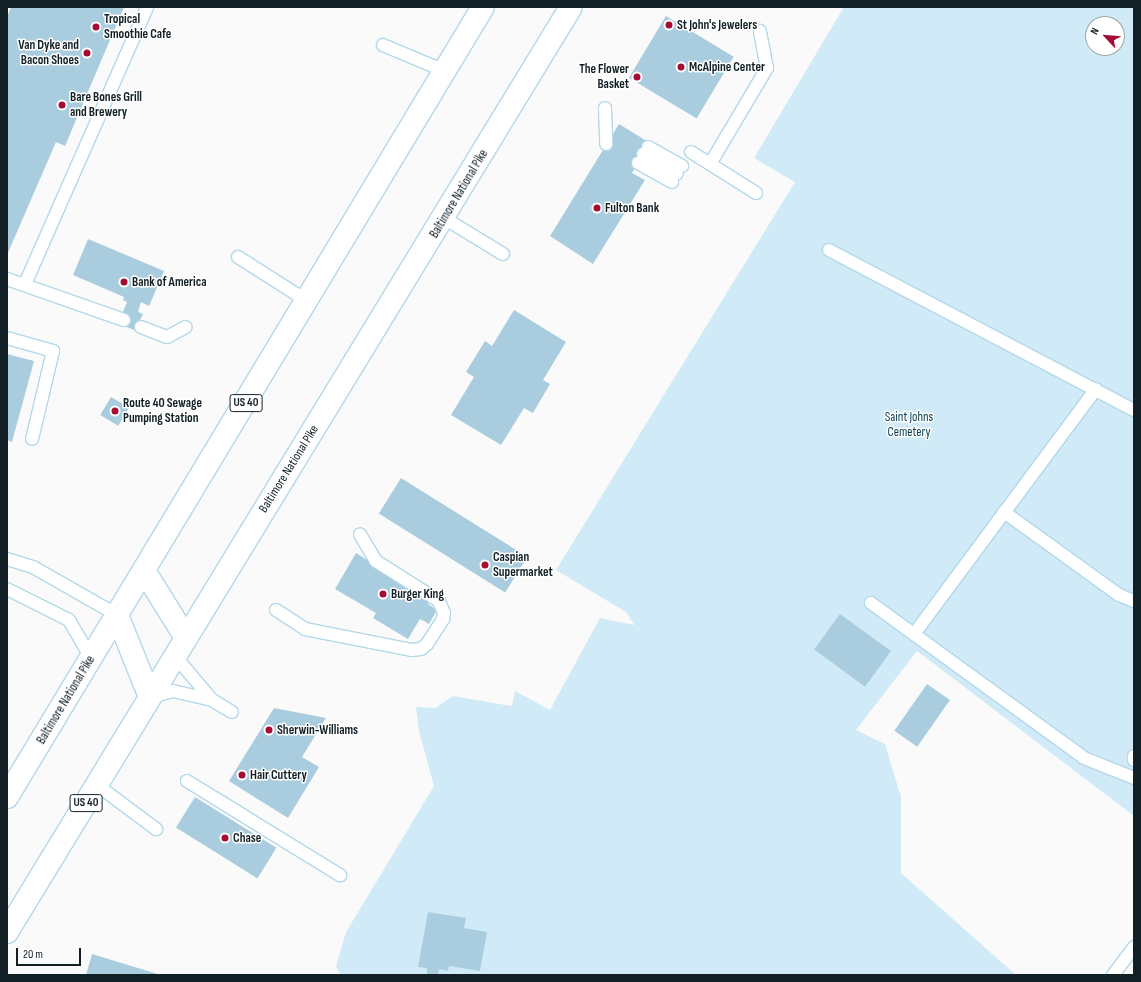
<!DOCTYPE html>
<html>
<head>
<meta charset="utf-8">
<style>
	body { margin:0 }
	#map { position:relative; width:1141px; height:982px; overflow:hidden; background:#fafafa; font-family:"Sofia Sans Condensed",sans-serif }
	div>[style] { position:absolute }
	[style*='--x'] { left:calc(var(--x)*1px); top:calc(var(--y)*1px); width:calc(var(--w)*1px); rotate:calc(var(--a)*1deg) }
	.green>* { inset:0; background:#d0ebf7 }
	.building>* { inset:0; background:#a9cdde; transform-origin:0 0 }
	.roads { filter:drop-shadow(1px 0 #b3d8e9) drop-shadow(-1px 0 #b3d8e9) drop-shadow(0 1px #b3d8e9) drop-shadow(0 -1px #b3d8e9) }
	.service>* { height:12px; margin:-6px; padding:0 6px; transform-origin:6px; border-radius:6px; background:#fff }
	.primary>* { height:22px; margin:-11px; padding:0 11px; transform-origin:11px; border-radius:11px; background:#fff }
	.dots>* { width:11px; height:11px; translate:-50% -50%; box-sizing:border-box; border:2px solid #fff; border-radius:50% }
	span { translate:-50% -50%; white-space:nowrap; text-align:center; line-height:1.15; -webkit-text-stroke:3px #fff; paint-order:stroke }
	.shield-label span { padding:1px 3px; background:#fff; border:1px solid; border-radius:3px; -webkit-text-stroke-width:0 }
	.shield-label { font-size:12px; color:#122026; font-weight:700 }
	.poi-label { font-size:13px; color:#122026; font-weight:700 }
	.left { translate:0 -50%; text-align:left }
	.right { translate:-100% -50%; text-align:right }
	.street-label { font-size:13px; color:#122026 }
	.park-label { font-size:13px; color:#0b4052 }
	.frame { position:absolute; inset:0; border:8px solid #122026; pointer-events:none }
	.north { position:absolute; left:1085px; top:16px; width:40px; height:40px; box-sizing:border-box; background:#fff; border:1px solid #a0a6a8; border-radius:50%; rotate:296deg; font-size:11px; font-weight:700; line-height:16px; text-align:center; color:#122026 }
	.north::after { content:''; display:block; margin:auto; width:14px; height:18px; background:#a60c33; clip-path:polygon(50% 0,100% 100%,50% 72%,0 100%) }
	.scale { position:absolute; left:16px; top:948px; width:65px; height:18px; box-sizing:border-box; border:2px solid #122026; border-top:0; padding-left:5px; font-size:12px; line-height:14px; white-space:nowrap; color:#122026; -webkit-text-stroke:3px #fff; paint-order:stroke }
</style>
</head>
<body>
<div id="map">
	<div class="green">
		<div style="clip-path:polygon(evenodd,844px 7px,1134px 7px,1134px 816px,917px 651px,856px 730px,885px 744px,901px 797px,901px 873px,1016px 975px,340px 975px,336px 966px,346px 932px,434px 786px,419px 731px,416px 707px,435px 708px,453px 696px,512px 706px,515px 691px,550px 710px,600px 618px,634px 625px,626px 612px,556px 570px,795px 182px,754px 158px,844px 7px,1093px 24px,1117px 24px,1117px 48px,1093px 48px,1093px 24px)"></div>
	</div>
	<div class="building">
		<div style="clip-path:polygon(11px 7px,124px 7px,65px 146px,56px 142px,7px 255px,7px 17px)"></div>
		<div style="left:666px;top:16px;width:79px;height:72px;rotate:31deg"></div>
		<div style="clip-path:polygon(619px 124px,650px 143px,632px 173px,645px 180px,593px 264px,550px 236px)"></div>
		<div style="clip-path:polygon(88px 239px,164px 271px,149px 306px,141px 302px,138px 312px,143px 314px,138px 324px,139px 332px,122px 325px,122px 314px,127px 302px,123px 300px,124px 297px,73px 275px)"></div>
		<div style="clip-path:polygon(514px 310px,566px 342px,543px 380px,550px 384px,533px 413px,524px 408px,501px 445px,451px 415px,474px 377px,466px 372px,485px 341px,492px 346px)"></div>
		<div style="clip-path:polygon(7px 354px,34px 361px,12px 442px,7px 440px)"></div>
		<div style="left:111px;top:397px;width:21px;height:21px;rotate:31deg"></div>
		<div style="left:401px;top:478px;width:149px;height:42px;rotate:32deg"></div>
		<div style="clip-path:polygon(356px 553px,431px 599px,428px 604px,437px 610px,429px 624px,420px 619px,408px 639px,373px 618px,376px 613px,335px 589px)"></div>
		<div style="left:840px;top:614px;width:63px;height:44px;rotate:36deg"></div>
		<div style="left:927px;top:684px;width:28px;height:57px;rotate:35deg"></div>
		<div style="clip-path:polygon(274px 708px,326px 718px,302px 757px,319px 767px,288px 818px,229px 781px)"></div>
		<div style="left:195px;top:797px;width:96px;height:36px;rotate:32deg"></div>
		<div style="clip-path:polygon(428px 912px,466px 918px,464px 928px,487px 932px,480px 971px,449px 966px,448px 971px,439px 969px,438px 975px,432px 975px,427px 974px,427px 968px,418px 967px)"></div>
		<div style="clip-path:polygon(92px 954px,161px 975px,86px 975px)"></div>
	</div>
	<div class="roads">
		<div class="service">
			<div style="--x:383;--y:45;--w:67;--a:22.8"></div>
			<div style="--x:605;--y:108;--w:36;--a:88"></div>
			<div style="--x:648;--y:147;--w:39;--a:29"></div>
			<div style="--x:691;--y:152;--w:77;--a:32.2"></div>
			<div style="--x:643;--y:154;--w:39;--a:30"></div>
			<div style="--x:638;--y:163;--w:39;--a:29"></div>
			<div style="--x:710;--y:164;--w:112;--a:-59.3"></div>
			<div style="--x:767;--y:68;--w:38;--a:-101"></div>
			<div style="--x:444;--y:218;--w:69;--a:31.4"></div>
			<div style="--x:829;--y:250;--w:344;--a:27.7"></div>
			<div style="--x:238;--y:257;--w:82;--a:32.5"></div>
			<div style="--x:7;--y:279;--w:124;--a:19.3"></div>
			<div style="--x:25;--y:284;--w:303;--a:-66.2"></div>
			<div style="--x:141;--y:327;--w:28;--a:21"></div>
			<div style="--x:167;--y:337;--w:21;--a:-28"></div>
			<div style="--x:7;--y:338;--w:48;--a:15.8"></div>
			<div style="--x:53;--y:351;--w:90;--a:103.4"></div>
			<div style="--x:1004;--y:512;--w:142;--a:35.8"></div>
			<div style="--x:1119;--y:595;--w:16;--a:22"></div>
			<div style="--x:7;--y:559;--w:27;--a:17"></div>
			<div style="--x:33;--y:567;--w:97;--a:29.7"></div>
			<div style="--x:7;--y:589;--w:69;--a:26.6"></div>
			<div style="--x:69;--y:620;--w:44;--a:59.9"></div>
			<div style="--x:871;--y:603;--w:263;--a:36"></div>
			<div style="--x:1084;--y:758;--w:54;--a:21.8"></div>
			<div style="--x:276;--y:610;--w:35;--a:33"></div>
			<div style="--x:305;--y:629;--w:108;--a:11.2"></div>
			<div style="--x:411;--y:650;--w:10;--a:-6"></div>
			<div style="--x:421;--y:649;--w:8;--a:-40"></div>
			<div style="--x:427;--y:644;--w:30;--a:-57"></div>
			<div style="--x:443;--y:619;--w:6;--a:-81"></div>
			<div style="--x:444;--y:613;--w:13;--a:-113"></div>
			<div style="--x:439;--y:601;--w:75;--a:-147.6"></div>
			<div style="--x:376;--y:561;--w:31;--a:-121"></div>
			<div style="--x:914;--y:634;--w:305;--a:-53.4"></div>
			<div style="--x:175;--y:656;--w:57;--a:49.9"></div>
			<div style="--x:151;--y:697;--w:23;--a:-15"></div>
			<div style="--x:173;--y:691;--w:40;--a:13"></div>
			<div style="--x:212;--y:700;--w:23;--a:31"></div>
			<div style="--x:1134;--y:756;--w:4;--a:90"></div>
			<div style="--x:187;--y:781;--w:180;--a:31.6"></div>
			<div style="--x:97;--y:785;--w:74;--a:36.7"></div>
			<div style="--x:1113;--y:975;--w:35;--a:-53"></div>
		</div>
		<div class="primary">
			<div style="--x:145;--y:572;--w:78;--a:58.2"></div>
			<div style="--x:117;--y:615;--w:88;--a:68.1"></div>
			<div style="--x:7;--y:797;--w:922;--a:-58.93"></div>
			<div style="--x:7;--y:932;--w:1083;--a:-58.63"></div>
		</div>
	</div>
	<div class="dots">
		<div style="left:669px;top:25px;background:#a60c33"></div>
		<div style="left:96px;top:27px;background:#a60c33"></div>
		<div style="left:87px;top:53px;background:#a60c33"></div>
		<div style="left:681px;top:67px;background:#a60c33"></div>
		<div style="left:637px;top:77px;background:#a60c33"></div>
		<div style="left:62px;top:105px;background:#a60c33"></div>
		<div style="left:597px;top:208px;background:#a60c33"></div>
		<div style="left:124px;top:282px;background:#a60c33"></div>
		<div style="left:115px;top:411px;background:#a60c33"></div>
		<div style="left:485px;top:565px;background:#a60c33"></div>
		<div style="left:383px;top:594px;background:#a60c33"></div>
		<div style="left:269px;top:730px;background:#a60c33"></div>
		<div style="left:242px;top:775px;background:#a60c33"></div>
		<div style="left:225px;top:838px;background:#a60c33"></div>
	</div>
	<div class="shield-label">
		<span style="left:246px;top:403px">US 40</span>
		<span style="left:86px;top:803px">US 40</span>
	</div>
	<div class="poi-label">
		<span class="left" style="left:104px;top:27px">Tropical<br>Smoothie Cafe</span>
		<span class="left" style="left:677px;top:25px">St John's Jewelers</span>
		<span class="right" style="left:79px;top:53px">Van Dyke and<br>Bacon Shoes</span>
		<span class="left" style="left:689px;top:67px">McAlpine Center</span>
		<span class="right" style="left:629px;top:77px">The Flower<br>Basket</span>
		<span class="left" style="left:70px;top:105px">Bare Bones Grill<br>and Brewery</span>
		<span class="left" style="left:605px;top:208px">Fulton Bank</span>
		<span class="left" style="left:132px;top:282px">Bank of America</span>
		<span class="left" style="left:123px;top:411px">Route 40 Sewage<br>Pumping Station</span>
		<span class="left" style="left:493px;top:565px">Caspian<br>Supermarket</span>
		<span class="left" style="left:391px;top:594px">Burger King</span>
		<span class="left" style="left:277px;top:730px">Sherwin-Williams</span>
		<span class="left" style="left:250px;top:775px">Hair Cuttery</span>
		<span class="left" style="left:233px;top:838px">Chase</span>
	</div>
	<div class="street-label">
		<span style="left:459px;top:194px;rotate:-59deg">Baltimore National Pike</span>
		<span style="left:289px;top:469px;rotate:-58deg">Baltimore National Pike</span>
		<span style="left:66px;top:700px;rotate:-59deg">Baltimore National Pike</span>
	</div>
	<div class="park-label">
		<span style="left:909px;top:425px">Saint Johns<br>Cemetery</span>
	</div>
	<div class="frame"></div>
	<div class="north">N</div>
	<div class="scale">20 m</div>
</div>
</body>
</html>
